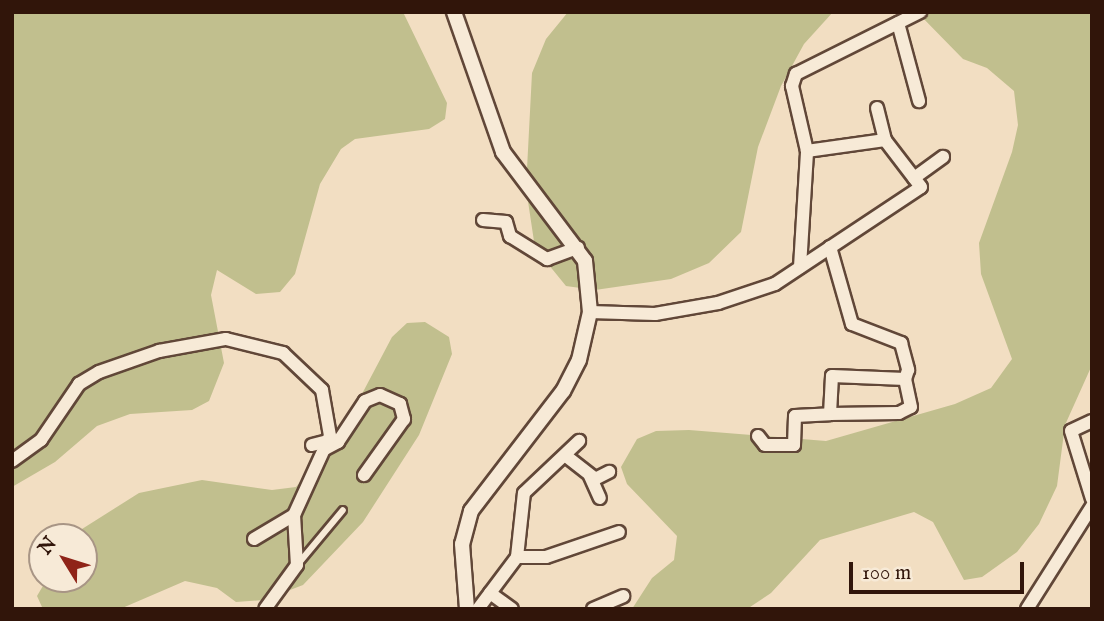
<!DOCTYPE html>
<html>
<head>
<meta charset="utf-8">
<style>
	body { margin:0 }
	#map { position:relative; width:1104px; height:621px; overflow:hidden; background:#f2dec2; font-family:"IM FELL English",serif }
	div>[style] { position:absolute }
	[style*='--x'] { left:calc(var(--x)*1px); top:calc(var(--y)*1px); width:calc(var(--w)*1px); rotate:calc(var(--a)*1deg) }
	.green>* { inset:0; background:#c1bf8e }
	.roads { filter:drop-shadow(2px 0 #614738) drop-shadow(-2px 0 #614738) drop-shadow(0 2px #614738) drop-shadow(0 -2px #614738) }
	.service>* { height:6px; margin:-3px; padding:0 3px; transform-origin:3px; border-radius:3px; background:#f7ead7 }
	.minor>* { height:12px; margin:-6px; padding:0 6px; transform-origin:6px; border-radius:6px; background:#f7ead7 }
	.tertiary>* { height:14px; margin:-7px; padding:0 7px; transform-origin:7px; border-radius:7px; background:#f7ead7 }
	span { translate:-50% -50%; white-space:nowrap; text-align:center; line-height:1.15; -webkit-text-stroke:5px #f7ead7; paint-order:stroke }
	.frame { position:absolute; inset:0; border:14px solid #31150a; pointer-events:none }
	.north { position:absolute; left:28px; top:523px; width:70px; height:70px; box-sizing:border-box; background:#f7ead7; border:2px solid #a89585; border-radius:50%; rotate:308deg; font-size:19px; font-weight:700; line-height:28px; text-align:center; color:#31150a }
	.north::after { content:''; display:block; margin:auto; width:24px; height:32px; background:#8f2418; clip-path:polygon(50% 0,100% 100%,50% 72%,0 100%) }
	.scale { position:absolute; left:849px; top:562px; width:175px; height:32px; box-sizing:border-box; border:4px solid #31150a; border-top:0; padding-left:9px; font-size:21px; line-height:24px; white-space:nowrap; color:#31150a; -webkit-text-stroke:5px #f7ead7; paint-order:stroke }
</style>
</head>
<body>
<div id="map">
	<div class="green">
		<div style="clip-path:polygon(12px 12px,403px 12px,447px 103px,445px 119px,429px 129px,355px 139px,341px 149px,320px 184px,295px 274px,280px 292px,256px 294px,217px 270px,211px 295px,224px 363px,209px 401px,192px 410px,130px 414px,97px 426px,55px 462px,12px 487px)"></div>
		<div style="clip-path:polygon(568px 12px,833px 12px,804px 44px,781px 86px,758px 147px,741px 232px,709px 263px,671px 279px,595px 290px,566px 286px,535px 248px,526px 188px,532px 73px,546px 39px)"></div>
		<div style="clip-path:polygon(917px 12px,1092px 12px,1092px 365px,1065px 425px,1057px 486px,1039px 524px,1017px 552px,982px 577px,964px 580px,933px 522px,914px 512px,820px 540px,771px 593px,747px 609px,632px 609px,652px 578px,674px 560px,677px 536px,627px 484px,621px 467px,637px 439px,656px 431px,689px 430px,826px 441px,955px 404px,991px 388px,1012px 359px,981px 274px,979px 243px,1012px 152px,1018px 125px,1014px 91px,987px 68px,963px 59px)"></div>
		<div style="clip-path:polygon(425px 322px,449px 337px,452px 354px,419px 435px,363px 522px,303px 585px,264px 600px,236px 602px,217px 588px,185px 581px,120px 609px,42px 607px,37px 596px,47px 579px,84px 579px,84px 537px,75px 537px,82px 529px,139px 493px,202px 480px,272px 490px,296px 487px,344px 428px,392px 337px,407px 323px)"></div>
	</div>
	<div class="roads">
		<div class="service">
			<div style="--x:298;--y:564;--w:70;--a:-50.2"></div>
		</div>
		<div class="minor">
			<div style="--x:898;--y:23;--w:81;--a:74.9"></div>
			<div style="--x:877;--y:108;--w:33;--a:76"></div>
			<div style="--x:914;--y:178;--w:36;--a:-36"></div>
			<div style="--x:483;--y:220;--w:23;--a:5"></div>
			<div style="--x:506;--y:222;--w:15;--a:74"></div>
			<div style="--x:510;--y:236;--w:44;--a:31.9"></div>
			<div style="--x:547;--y:259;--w:33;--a:-20"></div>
			<div style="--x:830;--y:247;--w:80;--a:74.1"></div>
			<div style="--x:852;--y:324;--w:53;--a:21.2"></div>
			<div style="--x:901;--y:343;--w:28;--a:75"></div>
			<div style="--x:908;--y:370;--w:9;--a:108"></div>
			<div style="--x:905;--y:379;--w:73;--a:-177.6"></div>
			<div style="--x:832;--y:376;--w:38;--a:93"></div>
			<div style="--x:830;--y:414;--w:69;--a:-0.8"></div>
			<div style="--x:899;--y:413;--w:13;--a:-27"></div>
			<div style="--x:911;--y:407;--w:29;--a:-102"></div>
			<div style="--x:800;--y:267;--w:116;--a:-86.5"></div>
			<div style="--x:807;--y:151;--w:67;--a:-103"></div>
			<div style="--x:792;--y:86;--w:13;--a:-72"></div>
			<div style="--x:796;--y:74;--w:139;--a:-26.6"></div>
			<div style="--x:590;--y:312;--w:65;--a:1.8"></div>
			<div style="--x:655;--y:314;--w:64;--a:-9.9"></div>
			<div style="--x:718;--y:303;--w:60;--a:-18.4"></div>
			<div style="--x:775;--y:284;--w:175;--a:-33.6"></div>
			<div style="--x:921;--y:187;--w:59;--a:-127.5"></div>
			<div style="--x:885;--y:140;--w:79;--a:172"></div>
			<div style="--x:1092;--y:421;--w:23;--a:155"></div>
			<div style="--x:1071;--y:431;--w:71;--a:72.8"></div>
			<div style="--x:758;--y:436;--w:11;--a:52"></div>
			<div style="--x:765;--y:445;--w:29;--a:0"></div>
			<div style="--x:794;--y:445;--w:29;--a:-88"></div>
			<div style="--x:795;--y:416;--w:35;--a:-3"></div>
			<div style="--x:312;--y:445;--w:16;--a:-14"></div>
			<div style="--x:325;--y:449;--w:15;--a:-28"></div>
			<div style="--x:338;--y:442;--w:49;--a:-56.6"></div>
			<div style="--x:365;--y:401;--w:16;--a:-22"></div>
			<div style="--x:380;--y:395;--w:22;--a:24"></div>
			<div style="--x:400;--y:404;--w:16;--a:75"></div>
			<div style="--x:404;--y:419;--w:69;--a:125.5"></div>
			<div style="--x:566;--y:456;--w:37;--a:38"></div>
			<div style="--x:595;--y:479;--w:16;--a:-27"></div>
			<div style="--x:12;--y:461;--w:36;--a:-36"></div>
			<div style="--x:41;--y:440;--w:68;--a:-55.8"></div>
			<div style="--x:79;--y:384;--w:23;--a:-31"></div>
			<div style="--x:99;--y:372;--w:64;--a:-19.3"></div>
			<div style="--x:159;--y:351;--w:68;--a:-10.2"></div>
			<div style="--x:226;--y:339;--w:59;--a:13.8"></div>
			<div style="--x:283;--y:353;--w:54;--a:43.5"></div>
			<div style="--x:322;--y:390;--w:47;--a:80.1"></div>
			<div style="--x:330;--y:436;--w:87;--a:114.5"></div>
			<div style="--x:294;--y:515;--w:50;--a:86.6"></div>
			<div style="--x:297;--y:565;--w:54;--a:126"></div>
			<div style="--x:590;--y:476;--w:24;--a:66"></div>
			<div style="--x:254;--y:539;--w:47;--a:-31"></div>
			<div style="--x:517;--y:557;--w:29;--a:0"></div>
			<div style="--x:546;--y:557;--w:77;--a:-18.9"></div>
			<div style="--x:490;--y:593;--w:27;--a:36"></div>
			<div style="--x:478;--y:609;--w:65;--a:-53.1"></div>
			<div style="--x:517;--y:557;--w:64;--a:-83.8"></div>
			<div style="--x:524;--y:493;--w:76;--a:-43.4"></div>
			<div style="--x:593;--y:609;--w:33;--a:-23"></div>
			<div style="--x:1027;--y:609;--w:122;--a:-57.7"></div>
		</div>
		<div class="tertiary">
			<div style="--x:454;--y:12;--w:148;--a:70.7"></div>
			<div style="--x:503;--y:152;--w:136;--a:53"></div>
			<div style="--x:585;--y:261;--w:51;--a:84.4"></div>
			<div style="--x:590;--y:312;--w:49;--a:102.9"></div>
			<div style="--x:579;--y:360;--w:35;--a:117"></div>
			<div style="--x:563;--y:391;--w:151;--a:127.5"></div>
			<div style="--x:471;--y:511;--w:34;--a:105"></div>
			<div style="--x:462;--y:544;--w:65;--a:85.6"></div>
		</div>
	</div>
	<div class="frame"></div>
	<div class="north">N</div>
	<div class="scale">100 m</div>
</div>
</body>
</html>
